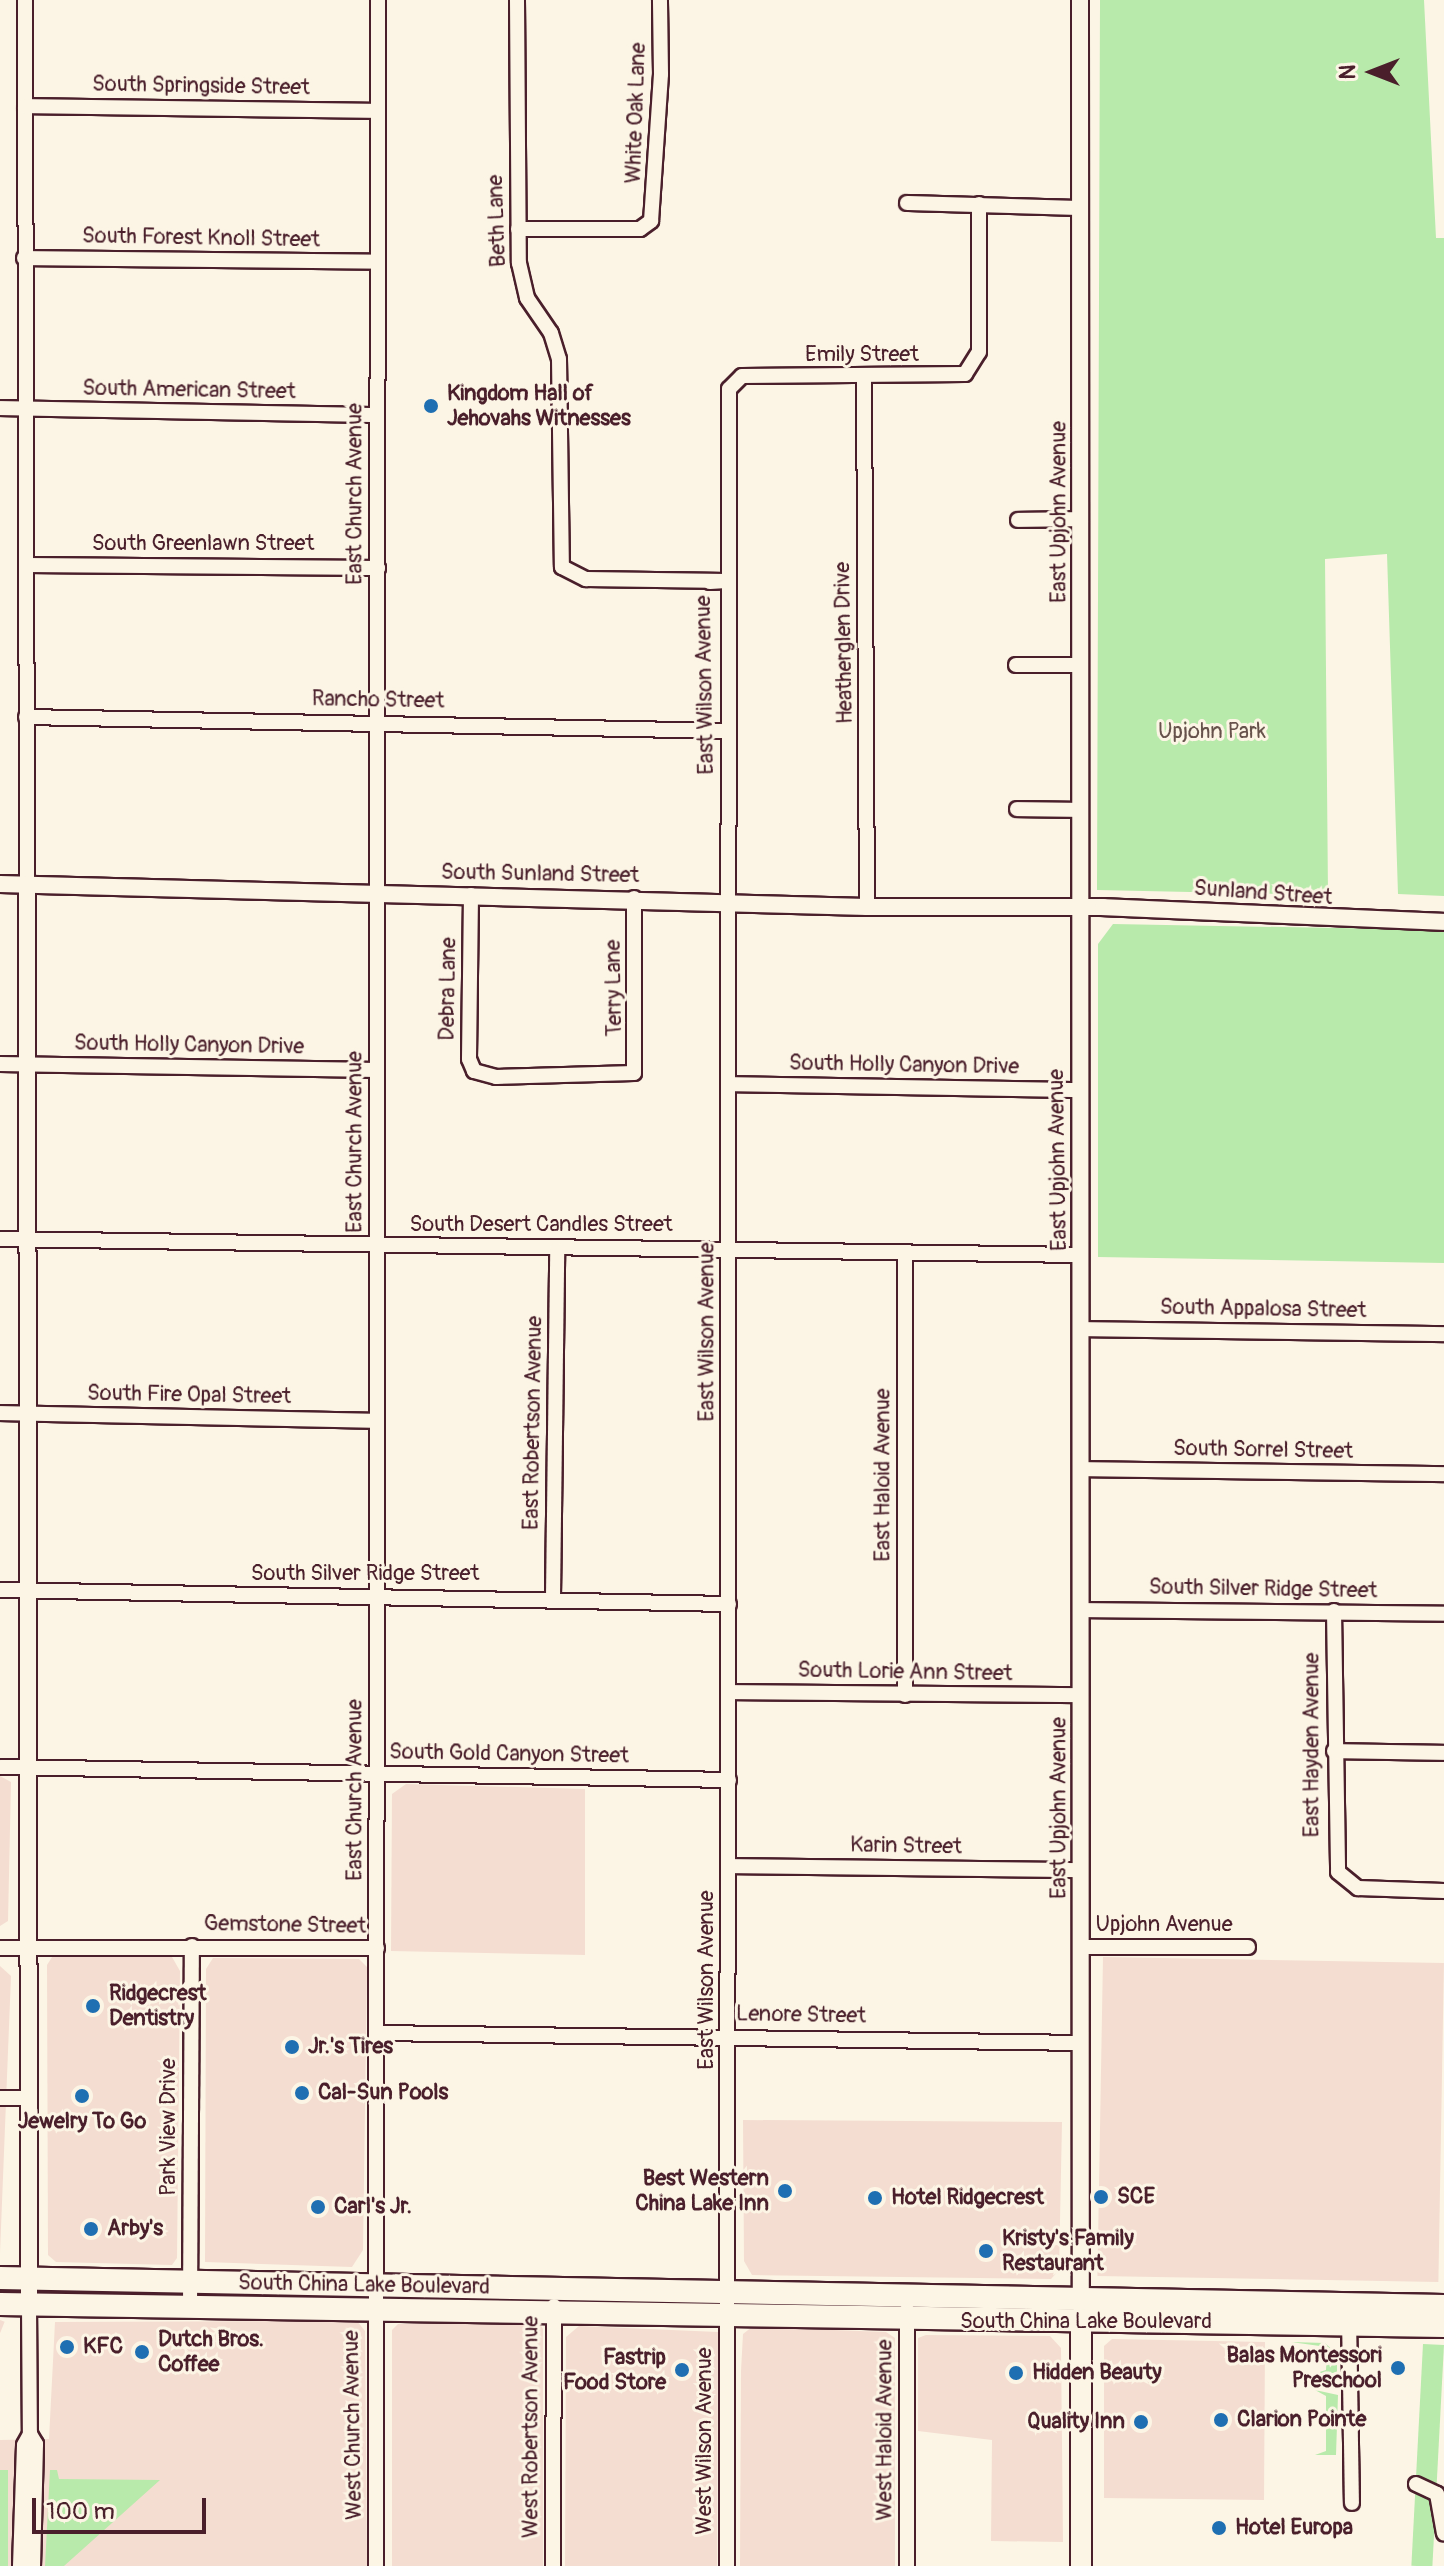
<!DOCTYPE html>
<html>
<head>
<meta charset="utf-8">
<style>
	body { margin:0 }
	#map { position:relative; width:1444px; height:2566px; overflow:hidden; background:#fcf5e5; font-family:Pangolin,sans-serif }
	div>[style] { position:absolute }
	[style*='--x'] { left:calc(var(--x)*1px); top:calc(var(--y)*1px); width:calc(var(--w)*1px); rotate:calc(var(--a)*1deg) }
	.built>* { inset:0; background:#f4ddd1; transform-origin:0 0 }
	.green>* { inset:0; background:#b8eaab; transform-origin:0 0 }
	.roads { filter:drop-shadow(2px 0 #4a1f2b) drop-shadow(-2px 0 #4a1f2b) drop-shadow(0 2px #4a1f2b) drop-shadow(0 -2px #4a1f2b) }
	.minor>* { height:14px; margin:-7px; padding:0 7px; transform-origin:7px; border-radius:7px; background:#fcf5e5 }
	.tertiary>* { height:16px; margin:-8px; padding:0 8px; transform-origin:8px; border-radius:8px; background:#fcf5e5 }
	.secondary>* { height:20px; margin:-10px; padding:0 10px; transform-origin:10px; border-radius:10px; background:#fcf5e5 }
	.primary>* { height:22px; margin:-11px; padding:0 11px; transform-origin:11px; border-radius:11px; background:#fcf5e5 }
	.dots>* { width:22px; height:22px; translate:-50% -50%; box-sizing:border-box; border:4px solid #fcf5e5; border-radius:50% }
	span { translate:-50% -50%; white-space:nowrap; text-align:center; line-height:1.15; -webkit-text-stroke:6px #fcf5e5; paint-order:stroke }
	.street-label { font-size:22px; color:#4a1f2b }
	.poi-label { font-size:22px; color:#4a1f2b; font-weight:700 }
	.left { translate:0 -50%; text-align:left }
	.right { translate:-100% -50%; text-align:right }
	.park-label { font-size:22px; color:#66524b }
	.north { position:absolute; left:1332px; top:32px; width:80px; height:80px; -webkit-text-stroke:6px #fcf5e5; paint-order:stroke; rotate:270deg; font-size:22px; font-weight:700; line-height:32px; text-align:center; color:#4a1f2b }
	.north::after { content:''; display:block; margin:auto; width:28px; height:36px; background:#4a1f2b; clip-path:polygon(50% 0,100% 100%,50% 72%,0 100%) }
	.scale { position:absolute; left:32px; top:2498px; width:174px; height:36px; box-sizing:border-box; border:4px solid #4a1f2b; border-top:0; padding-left:10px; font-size:24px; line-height:28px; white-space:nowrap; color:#4a1f2b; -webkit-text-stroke:6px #fcf5e5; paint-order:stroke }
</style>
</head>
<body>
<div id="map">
	<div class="built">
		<div style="clip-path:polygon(0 1776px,11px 1782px,8px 1921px,0 1926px)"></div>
		<div style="clip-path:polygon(406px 1784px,585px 1789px,585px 1955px,391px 1951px,392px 1794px)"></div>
		<div style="clip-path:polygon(54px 1954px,172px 1957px,180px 1971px,177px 2258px,172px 2265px,56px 2262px,48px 2255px,47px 1965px)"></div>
		<div style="left:1103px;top:1957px;width:341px;height:319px;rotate:1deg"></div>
		<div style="clip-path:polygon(213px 1958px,359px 1959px,367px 1967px,363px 2250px,352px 2267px,205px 2262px,206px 1969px)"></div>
		<div style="clip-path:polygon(0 1966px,11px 1976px,0 2253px)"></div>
		<div style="clip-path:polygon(743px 2120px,1062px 2122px,1059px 2270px,1051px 2279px,752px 2275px,744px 2261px)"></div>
		<div style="left:0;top:2320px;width:5px;height:113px;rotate:22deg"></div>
		<div style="clip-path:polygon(357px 2321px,365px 2331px,367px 2566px,0 2566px,0 2440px,49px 2439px,55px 2322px)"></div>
		<div style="clip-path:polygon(538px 2321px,543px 2329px,543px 2566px,392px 2566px,392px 2330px,398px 2324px)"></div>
		<div style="clip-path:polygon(579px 2326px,718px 2332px,717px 2566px,565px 2566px,566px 2337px)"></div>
		<div style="clip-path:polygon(752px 2327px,886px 2332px,895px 2338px,895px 2566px,740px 2566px,741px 2371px,743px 2334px)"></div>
		<div style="clip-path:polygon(926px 2335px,1050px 2336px,1061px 2348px,1063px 2542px,991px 2541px,992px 2440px,918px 2431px,918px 2338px)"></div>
		<div style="clip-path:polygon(1112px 2339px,1265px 2342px,1264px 2500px,1104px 2498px,1104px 2346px)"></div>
	</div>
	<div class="green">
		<div style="clip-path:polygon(1100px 0,1424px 0,1436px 238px,1444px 238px,1444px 896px,1398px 894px,1387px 554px,1325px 559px,1328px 895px,1097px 890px)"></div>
		<div style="clip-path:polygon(1113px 924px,1444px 930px,1444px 1263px,1098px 1257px,1098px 944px)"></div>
		<div style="clip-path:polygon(1291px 2342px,1325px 2343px,1337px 2354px,1337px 2373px,1316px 2373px,1326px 2370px,1327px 2347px)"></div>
		<div style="left:1423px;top:2344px;width:21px;height:222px;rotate:3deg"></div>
		<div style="clip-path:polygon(1315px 2390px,1338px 2395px,1336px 2455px,1315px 2455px,1326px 2451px,1326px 2396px)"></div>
		<div style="left:0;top:2470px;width:8px;height:96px"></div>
		<div style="clip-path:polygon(50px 2470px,57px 2470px,59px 2479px,160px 2480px,64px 2566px,45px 2566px)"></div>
	</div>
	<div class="roads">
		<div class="minor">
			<div style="--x:25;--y:0;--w:884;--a:89.87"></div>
			<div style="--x:517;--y:0;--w:263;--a:89.6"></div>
			<div style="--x:519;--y:263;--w:36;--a:77"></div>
			<div style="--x:527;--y:298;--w:42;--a:55.6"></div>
			<div style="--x:551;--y:333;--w:27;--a:73"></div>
			<div style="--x:559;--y:359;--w:208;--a:89.2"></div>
			<div style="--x:562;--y:567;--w:27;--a:27"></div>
			<div style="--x:586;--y:579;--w:140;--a:0.8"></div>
			<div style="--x:726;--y:581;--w:16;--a:176"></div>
			<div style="--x:25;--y:106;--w:352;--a:0.8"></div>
			<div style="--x:907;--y:203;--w:173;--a:1.7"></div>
			<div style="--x:518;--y:229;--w:122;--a:0"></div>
			<div style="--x:640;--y:229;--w:14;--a:-36"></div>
			<div style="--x:651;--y:221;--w:147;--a:-86.1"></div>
			<div style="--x:661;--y:74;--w:74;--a:-90.8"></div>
			<div style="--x:24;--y:258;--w:354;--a:0.6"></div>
			<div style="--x:864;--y:378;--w:529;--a:89.68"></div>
			<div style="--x:0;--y:408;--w:377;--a:1.1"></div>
			<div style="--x:1018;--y:520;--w:63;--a:-0.9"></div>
			<div style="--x:27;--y:565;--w:351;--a:0.5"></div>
			<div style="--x:378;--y:568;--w:21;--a:180"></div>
			<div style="--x:1016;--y:665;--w:65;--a:0"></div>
			<div style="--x:26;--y:717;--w:703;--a:1.14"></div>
			<div style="--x:1017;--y:809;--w:63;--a:0.9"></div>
			<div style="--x:471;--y:895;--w:164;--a:90.7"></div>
			<div style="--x:469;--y:1059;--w:13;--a:67"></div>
			<div style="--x:474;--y:1071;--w:23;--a:15"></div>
			<div style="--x:496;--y:1077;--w:138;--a:-1.7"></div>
			<div style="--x:634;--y:1073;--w:175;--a:-90"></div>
			<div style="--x:0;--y:1064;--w:377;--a:0.9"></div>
			<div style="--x:729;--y:1084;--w:350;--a:1"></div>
			<div style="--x:0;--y:1239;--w:1081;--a:0.85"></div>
			<div style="--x:1082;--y:1329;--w:362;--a:0.8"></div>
			<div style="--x:0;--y:1413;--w:376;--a:1.2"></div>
			<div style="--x:1081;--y:1469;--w:363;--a:0.8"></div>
			<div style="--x:0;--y:1590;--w:729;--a:1.1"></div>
			<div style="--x:553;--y:1597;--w:347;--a:-89.3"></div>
			<div style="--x:1082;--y:1610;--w:362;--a:0.6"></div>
			<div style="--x:1334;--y:1611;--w:261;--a:89.1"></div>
			<div style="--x:1338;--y:1872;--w:26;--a:39"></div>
			<div style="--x:1358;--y:1888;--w:86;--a:2"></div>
			<div style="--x:729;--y:1692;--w:352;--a:0.5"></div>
			<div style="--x:905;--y:1695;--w:441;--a:-90"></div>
			<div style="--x:1334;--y:1751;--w:110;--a:1"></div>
			<div style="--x:0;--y:1767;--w:729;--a:1.02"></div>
			<div style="--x:730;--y:1866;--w:351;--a:0.7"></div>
			<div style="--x:1081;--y:1947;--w:167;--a:0"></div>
			<div style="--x:0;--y:1948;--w:377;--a:0"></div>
			<div style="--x:377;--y:2033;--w:704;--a:0.81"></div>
			<div style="--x:0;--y:2098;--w:27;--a:0"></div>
			<div style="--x:29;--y:2305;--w:129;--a:89.6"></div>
			<div style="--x:30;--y:2434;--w:12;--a:59"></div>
			<div style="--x:36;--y:2444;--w:122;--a:91.4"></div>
			<div style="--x:190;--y:2308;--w:362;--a:-89.7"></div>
			<div style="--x:1349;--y:2316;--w:187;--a:89.1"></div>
			<div style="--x:1416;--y:2484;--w:23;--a:25"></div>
			<div style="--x:1437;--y:2494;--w:40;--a:80"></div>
			<div style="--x:20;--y:2566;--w:121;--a:-88.1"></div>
			<div style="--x:24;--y:2445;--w:13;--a:-61"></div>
			<div style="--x:376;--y:2566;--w:2566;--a:-89.96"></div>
			<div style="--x:553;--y:2566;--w:260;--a:-89.8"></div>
			<div style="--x:727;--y:2566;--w:2177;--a:-89.95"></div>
			<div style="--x:729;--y:389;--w:18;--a:-45"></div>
			<div style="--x:742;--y:376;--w:223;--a:-0.5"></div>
			<div style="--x:965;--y:374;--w:26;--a:-58"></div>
			<div style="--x:979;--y:352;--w:148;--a:-90"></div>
			<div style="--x:907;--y:2566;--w:256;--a:-90"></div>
		</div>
		<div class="tertiary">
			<div style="--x:1080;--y:0;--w:2306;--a:89.98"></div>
			<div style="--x:0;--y:884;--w:867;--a:1.52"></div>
			<div style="--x:867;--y:907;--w:236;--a:0"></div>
			<div style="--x:1103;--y:907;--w:341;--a:2.5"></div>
			<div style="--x:27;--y:884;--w:1421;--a:89.92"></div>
		</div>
		<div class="secondary">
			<div style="--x:1081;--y:2320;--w:246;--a:90"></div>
		</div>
		<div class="primary">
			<div style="--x:0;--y:2278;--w:1444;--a:1.11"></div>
			<div style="--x:0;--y:2304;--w:1444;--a:0.87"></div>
		</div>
	</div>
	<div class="dots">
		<div style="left:431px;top:406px;background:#1f6fb2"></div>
		<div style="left:93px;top:2006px;background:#1f6fb2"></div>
		<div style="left:292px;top:2047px;background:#1f6fb2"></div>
		<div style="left:302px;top:2093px;background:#1f6fb2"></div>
		<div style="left:82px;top:2096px;background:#1f6fb2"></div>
		<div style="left:785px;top:2191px;background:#1f6fb2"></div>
		<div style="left:1101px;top:2197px;background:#1f6fb2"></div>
		<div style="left:875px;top:2198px;background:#1f6fb2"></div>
		<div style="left:318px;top:2207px;background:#1f6fb2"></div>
		<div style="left:91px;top:2229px;background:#1f6fb2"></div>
		<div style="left:986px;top:2251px;background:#1f6fb2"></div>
		<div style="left:67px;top:2347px;background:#1f6fb2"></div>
		<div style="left:142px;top:2352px;background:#1f6fb2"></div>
		<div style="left:1398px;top:2368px;background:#1f6fb2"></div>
		<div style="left:682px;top:2370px;background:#1f6fb2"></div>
		<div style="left:1016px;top:2373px;background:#1f6fb2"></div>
		<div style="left:1221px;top:2420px;background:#1f6fb2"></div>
		<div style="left:1141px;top:2422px;background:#1f6fb2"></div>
		<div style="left:1219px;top:2528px;background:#1f6fb2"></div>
	</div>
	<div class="street-label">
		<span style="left:201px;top:86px;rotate:1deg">South Springside Street</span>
		<span style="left:636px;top:113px;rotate:-88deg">White Oak Lane</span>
		<span style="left:497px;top:221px;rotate:-92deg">Beth Lane</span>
		<span style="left:201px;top:238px;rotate:1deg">South Forest Knoll Street</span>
		<span style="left:862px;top:355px">Emily Street</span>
		<span style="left:189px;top:390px;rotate:1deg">South American Street</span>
		<span style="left:355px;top:494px;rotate:-90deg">East Church Avenue</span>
		<span style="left:1059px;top:512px;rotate:-90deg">East Upjohn Avenue</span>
		<span style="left:203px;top:544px">South Greenlawn Street</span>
		<span style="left:844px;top:643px;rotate:-91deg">Heatherglen Drive</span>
		<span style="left:705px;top:685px;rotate:-91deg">East Wilson Avenue</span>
		<span style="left:378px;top:700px;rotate:1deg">Rancho Street</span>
		<span style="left:540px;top:874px;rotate:1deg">South Sunland Street</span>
		<span style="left:1263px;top:893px;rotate:4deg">Sunland Street</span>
		<span style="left:614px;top:988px;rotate:-91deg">Terry Lane</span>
		<span style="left:448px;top:989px;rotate:-89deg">Debra Lane</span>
		<span style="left:189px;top:1045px;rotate:1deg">South Holly Canyon Drive</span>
		<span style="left:904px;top:1065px;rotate:1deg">South Holly Canyon Drive</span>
		<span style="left:355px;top:1142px;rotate:-90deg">East Church Avenue</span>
		<span style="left:1058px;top:1160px;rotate:-91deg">East Upjohn Avenue</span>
		<span style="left:541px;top:1225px">South Desert Candles Street</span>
		<span style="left:1263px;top:1309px;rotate:1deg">South Appalosa Street</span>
		<span style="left:707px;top:1332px;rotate:-90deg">East Wilson Avenue</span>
		<span style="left:189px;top:1395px;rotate:1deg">South Fire Opal Street</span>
		<span style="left:533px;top:1423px;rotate:-89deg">East Robertson Avenue</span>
		<span style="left:1263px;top:1450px;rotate:1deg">South Sorrel Street</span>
		<span style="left:883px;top:1475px;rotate:-90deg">East Haloid Avenue</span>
		<span style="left:365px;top:1574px">South Silver Ridge Street</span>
		<span style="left:1263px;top:1589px;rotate:1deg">South Silver Ridge Street</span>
		<span style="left:905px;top:1672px;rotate:1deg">South Lorie Ann Street</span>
		<span style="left:1312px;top:1745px;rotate:-90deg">East Hayden Avenue</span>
		<span style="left:509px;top:1754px;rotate:1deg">South Gold Canyon Street</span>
		<span style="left:355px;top:1790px;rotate:-90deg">East Church Avenue</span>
		<span style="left:1059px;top:1808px;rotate:-90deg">East Upjohn Avenue</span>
		<span style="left:906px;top:1846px;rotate:1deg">Karin Street</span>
		<span style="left:285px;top:1925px;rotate:1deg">Gemstone Street</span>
		<span style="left:1164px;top:1925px">Upjohn Avenue</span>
		<span style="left:707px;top:1980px;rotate:-90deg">East Wilson Avenue</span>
		<span style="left:801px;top:2015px;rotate:1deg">Lenore Street</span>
		<span style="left:169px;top:2127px;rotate:-90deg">Park View Drive</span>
		<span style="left:364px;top:2285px;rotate:1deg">South China Lake Boulevard</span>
		<span style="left:1086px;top:2322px">South China Lake Boulevard</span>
		<span style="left:353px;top:2425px;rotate:-91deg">West Church Avenue</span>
		<span style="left:531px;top:2427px;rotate:-90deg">West Robertson Avenue</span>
		<span style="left:885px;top:2430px;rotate:-90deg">West Haloid Avenue</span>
		<span style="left:705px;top:2441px;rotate:-90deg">West Wilson Avenue</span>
	</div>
	<div class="poi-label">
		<span class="left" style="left:447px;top:406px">Kingdom Hall of<br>Jehovahs Witnesses</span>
		<span class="left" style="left:109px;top:2006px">Ridgecrest<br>Dentistry</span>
		<span class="left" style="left:308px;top:2047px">Jr.'s Tires</span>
		<span class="left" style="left:318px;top:2093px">Cal-Sun Pools</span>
		<span style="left:82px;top:2122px">Jewelry To Go</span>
		<span class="right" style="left:769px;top:2191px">Best Western<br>China Lake Inn</span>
		<span class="left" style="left:1117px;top:2197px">SCE</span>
		<span class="left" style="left:891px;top:2198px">Hotel Ridgecrest</span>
		<span class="left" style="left:334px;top:2207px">Carl's Jr.</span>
		<span class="left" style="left:107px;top:2229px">Arby's</span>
		<span class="left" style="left:1002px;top:2251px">Kristy's Family<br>Restaurant</span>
		<span class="left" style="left:158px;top:2352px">Dutch Bros.<br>Coffee</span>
		<span class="left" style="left:83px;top:2347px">KFC</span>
		<span class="right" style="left:1382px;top:2368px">Balas Montessori<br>Preschool</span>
		<span class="right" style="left:666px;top:2370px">Fastrip<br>Food Store</span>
		<span class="left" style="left:1032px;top:2373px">Hidden Beauty</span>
		<span class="left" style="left:1237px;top:2420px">Clarion Pointe</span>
		<span class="right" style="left:1125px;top:2422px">Quality Inn</span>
		<span class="left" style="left:1235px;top:2528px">Hotel Europa</span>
	</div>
	<div class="park-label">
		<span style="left:1212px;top:732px">Upjohn Park</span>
	</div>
	<div class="north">N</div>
	<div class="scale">100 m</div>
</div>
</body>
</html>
